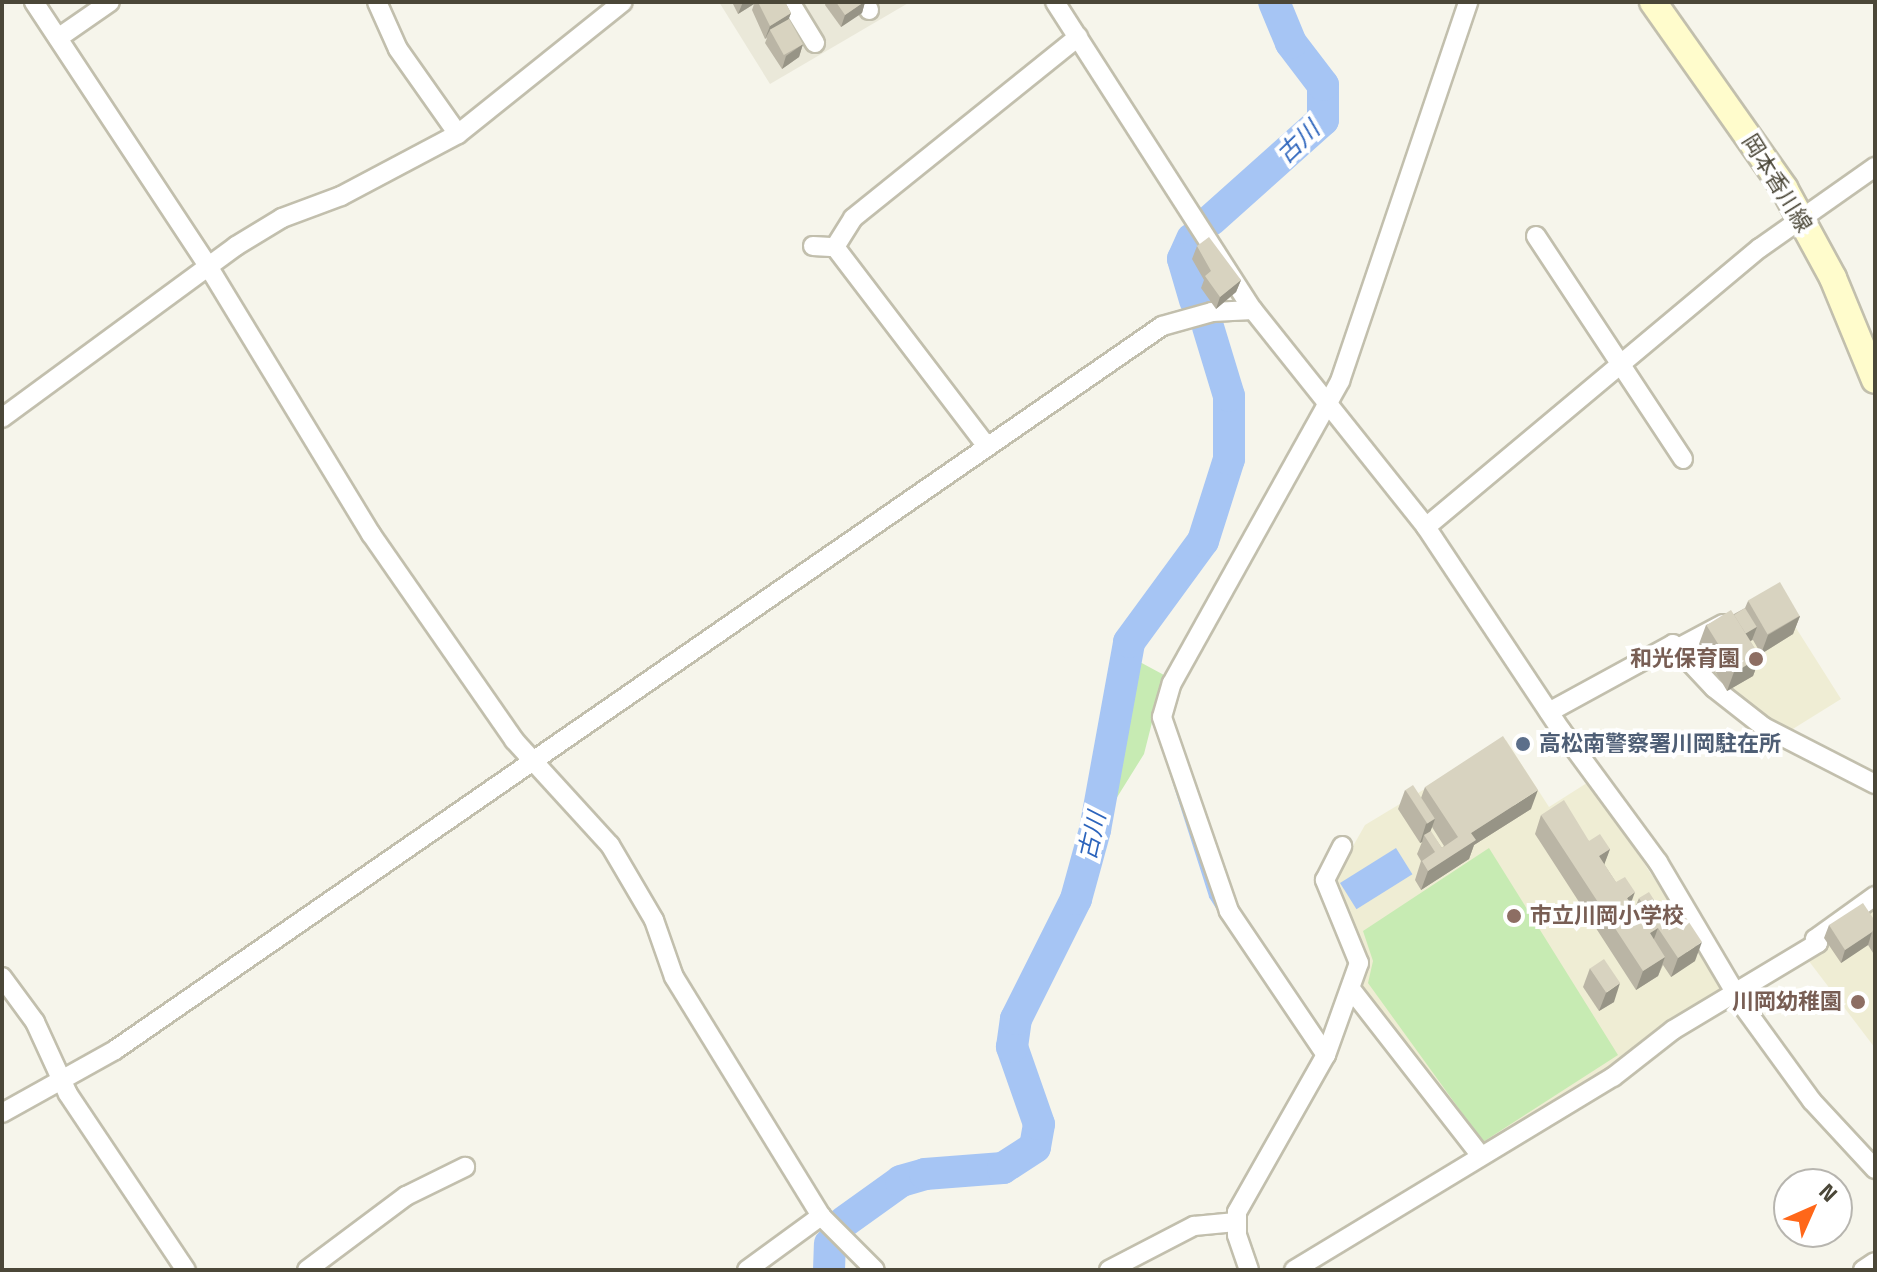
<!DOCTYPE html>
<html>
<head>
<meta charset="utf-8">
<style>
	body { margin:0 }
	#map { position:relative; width:1877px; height:1272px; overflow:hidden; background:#f6f5eb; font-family:"Titillium Web","Noto Sans JP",sans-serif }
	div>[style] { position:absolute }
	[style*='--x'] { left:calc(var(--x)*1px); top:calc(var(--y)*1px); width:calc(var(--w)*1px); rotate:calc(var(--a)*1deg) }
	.residential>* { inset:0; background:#eae8d9 }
	.education>* { inset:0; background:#efedd4 }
	.green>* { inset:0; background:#c7ebb3 }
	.water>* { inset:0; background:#a6c5f4; transform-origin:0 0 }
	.stream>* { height:5px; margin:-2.5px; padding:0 2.5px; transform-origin:2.5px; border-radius:2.5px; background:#a6c5f4 }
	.river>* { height:32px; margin:-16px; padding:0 16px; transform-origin:16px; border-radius:16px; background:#a6c5f4 }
	.roads { filter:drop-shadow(2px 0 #c2bfad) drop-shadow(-2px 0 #c2bfad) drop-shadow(0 2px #c2bfad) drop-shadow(0 -2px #c2bfad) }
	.minor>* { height:18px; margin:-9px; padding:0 9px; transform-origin:9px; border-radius:9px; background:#fff }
	.secondary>* { height:26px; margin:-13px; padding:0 13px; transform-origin:13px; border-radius:13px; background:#fffccc }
	.wall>* { inset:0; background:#bab5a5 }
	.shaded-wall>* { inset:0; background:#979486 }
	.building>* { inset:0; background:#d8d3c0; transform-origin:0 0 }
	.dots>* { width:22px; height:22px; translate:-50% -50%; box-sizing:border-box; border:4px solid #fff; border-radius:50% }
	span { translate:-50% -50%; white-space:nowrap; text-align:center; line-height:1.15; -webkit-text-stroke:8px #fff; paint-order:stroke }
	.street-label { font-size:22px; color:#4b4738 }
	.education-label { font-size:22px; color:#785e54; font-weight:700 }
	.right { translate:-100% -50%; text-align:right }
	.left { translate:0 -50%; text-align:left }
	.service-label { font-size:22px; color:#4e5e75; font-weight:700 }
	.water-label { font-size:24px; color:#2c64bc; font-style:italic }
	.frame { position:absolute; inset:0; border:4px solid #4b4738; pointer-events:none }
	.north { position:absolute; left:1773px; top:1168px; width:80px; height:80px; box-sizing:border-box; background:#fff; border:2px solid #b7b5af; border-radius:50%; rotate:45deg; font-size:22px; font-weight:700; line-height:32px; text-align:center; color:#4b4738 }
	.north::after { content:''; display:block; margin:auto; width:28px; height:36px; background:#ff6719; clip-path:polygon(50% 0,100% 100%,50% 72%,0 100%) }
</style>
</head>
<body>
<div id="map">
	<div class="residential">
		<div style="clip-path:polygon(719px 2px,910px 2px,770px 84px)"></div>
	</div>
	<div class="education">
		<div style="clip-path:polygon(1777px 598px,1841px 699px,1788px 732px,1724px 693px,1686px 646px)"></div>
		<div style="clip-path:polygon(1506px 740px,1549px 807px,1590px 781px,1720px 979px,1721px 993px,1608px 1072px,1481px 1147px,1358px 983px,1332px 883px,1365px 825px)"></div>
		<div style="clip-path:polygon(1875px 901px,1875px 1048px,1805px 956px,1819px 939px)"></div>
	</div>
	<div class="green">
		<div style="clip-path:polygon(1137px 650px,1138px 661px,1164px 675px,1144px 754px,1116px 799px,1109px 794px,1131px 659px)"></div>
		<div style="clip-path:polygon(1489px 848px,1618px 1055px,1483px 1142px,1368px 983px,1373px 961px,1363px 931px)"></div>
	</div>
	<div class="water">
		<div style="left:1396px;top:848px;width:31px;height:66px;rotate:58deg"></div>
	</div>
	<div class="stream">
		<div style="--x:1330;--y:381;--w:32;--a:-70"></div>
		<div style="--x:1161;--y:739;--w:165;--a:72.3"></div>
		<div style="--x:1211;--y:896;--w:70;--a:57.9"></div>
	</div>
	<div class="river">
		<div style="--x:1211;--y:220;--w:150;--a:-41.8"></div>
		<div style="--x:1323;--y:120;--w:35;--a:-90"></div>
		<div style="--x:1323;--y:85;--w:53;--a:-127.3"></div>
		<div style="--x:1291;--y:43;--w:44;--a:-112.5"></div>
		<div style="--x:1192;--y:239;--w:22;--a:114"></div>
		<div style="--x:1183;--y:259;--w:43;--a:73.7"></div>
		<div style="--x:844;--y:1222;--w:70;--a:-35.7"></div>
		<div style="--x:901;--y:1181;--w:25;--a:-16"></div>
		<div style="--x:925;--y:1174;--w:78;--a:-4.4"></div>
		<div style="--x:1003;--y:1168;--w:38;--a:-33"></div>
		<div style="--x:1035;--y:1147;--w:23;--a:-80"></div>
		<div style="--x:1039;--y:1124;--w:82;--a:-109.3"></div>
		<div style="--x:1012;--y:1047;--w:28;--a:-82"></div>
		<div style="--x:1016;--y:1019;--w:134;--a:-63.4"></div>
		<div style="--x:1076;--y:899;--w:72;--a:-74.6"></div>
		<div style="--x:1095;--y:830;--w:191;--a:-79.7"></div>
		<div style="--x:1129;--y:642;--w:125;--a:-53.8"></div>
		<div style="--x:1203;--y:541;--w:86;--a:-72.4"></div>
		<div style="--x:1229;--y:459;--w:63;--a:-90"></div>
		<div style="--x:1229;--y:396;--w:72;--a:-106.9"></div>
		<div style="--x:829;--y:1270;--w:26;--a:-88"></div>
	</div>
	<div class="roads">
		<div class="minor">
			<div style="--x:34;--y:2;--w:316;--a:56.6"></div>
			<div style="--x:208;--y:266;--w:314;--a:58.7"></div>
			<div style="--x:371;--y:534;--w:251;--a:55.2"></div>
			<div style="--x:514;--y:740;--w:142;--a:47.6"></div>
			<div style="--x:610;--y:845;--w:87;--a:59.6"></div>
			<div style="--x:654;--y:920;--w:60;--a:70.7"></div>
			<div style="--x:674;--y:977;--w:281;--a:58.4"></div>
			<div style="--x:821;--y:1216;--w:76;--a:45"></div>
			<div style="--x:377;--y:2;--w:51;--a:65.9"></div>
			<div style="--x:398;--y:49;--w:104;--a:54.8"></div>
			<div style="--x:790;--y:2;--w:48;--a:58.6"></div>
			<div style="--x:865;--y:2;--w:9;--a:63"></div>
			<div style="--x:1055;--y:2;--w:366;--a:57.3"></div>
			<div style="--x:1253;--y:310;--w:278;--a:51.4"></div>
			<div style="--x:1426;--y:527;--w:244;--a:56.4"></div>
			<div style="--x:1561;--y:730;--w:164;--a:53.7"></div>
			<div style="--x:1658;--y:862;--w:167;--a:59.4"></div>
			<div style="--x:1743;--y:1006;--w:117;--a:54"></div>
			<div style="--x:1812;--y:1101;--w:93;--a:47.2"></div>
			<div style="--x:58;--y:38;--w:63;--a:-34.7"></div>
			<div style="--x:1536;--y:236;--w:267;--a:56.6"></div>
			<div style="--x:813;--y:246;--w:22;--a:3"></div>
			<div style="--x:835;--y:247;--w:249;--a:52.7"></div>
			<div style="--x:835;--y:247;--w:34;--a:-58"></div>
			<div style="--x:853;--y:218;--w:289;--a:-38.8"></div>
			<div style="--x:2;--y:418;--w:290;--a:-36.3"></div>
			<div style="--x:236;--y:246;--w:54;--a:-31.3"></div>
			<div style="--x:282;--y:218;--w:63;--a:-20.4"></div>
			<div style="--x:341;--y:196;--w:132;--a:-27.9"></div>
			<div style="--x:458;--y:134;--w:211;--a:-38.7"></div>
			<div style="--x:1426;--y:527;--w:435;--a:-39.9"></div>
			<div style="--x:1760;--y:248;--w:141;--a:-35.2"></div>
			<div style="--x:1680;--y:647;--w:49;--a:-28.1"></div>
			<div style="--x:1549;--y:712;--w:141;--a:-28.7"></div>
			<div style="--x:1673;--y:644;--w:60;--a:47"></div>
			<div style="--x:1714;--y:688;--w:63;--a:38"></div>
			<div style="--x:1764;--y:727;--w:125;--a:27.2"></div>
			<div style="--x:2;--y:977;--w:56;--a:53.7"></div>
			<div style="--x:35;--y:1022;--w:79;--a:65.4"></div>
			<div style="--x:68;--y:1094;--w:212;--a:56.2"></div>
			<div style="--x:1351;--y:989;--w:210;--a:52.1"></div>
			<div style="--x:1326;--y:1055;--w:98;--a:-70.3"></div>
			<div style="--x:1359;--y:963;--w:90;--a:-112.3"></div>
			<div style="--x:1325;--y:880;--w:38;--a:-63"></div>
			<div style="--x:2;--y:1113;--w:129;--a:-29.1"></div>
			<div style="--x:115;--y:1050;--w:1273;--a:-34.66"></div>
			<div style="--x:1162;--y:326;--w:52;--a:-15.6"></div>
			<div style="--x:1212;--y:312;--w:41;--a:-2.8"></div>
			<div style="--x:307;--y:1270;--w:124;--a:-36.8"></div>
			<div style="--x:406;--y:1196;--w:66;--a:-26.2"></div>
			<div style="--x:747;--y:1270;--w:92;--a:-36.1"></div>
			<div style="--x:1109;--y:1270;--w:96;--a:-27.4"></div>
			<div style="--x:1194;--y:1226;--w:42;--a:-5.4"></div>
			<div style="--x:1249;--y:1270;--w:37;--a:-109"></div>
			<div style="--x:1237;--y:1235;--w:23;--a:-90"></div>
			<div style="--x:1237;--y:1212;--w:180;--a:-60.5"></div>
			<div style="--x:1326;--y:1055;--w:174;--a:-124"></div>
			<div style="--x:1229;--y:911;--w:205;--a:-109.1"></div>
			<div style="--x:1162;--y:717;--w:35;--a:-74"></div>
			<div style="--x:1172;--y:683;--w:346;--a:-60.9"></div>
			<div style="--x:1340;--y:381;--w:400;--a:-71.3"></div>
			<div style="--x:1294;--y:1270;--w:373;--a:-31.2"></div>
			<div style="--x:1613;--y:1077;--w:76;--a:-38.1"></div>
			<div style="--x:1673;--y:1030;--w:169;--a:-31"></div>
			<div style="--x:1818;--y:943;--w:5;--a:-127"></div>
			<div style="--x:1815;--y:939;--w:74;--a:-35.6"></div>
			<div style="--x:1863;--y:1270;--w:14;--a:-34"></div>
		</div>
		<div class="secondary">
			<div style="--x:1653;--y:2;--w:228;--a:54.8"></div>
			<div style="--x:1784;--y:188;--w:102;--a:61.4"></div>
			<div style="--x:1833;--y:278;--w:110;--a:67.6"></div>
		</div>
	</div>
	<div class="wall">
		<div style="clip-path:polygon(732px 2px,785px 2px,791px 13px,788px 20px,803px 44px,799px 57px,782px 69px,765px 43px,767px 38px,765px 39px,752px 10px,754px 4px,738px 14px)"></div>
		<div style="clip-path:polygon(826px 2px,865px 2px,862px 13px,841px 27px,825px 5px)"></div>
		<div style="clip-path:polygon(1197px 246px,1241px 280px,1236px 292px,1216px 309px,1201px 288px,1204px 280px,1192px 259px)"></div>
		<div style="clip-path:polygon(1748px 601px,1800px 616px,1793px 634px,1761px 654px,1753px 640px,1750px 641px,1760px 657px,1753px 676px,1727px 691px,1699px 644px,1706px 625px,1734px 614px,1745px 608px)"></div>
		<div style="clip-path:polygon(evenodd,1425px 787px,1531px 809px,1474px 845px,1469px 859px,1421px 890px,1415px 880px,1421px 861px,1417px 854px,1422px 842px,1420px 843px,1398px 809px,1405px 790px,1421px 798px,1425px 787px,1432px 827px,1444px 846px,1442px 848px,1430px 831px,1432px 827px)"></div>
		<div style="clip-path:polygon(1541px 815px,1589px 841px,1610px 849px,1604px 864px,1634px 910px,1639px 898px,1695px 961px,1671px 977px,1663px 965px,1658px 976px,1636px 990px,1535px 834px)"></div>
		<div style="clip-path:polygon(1875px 921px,1875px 956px,1868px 945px,1841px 963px,1824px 938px,1829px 925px)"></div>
		<div style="clip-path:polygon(1590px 968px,1614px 1002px,1599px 1011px,1583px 987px)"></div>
	</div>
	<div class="shaded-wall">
		<div style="clip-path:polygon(743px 2px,754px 2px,754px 4px,738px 14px)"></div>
		<div style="clip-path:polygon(864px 2px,865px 2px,862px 13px,841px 27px,845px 15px)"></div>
		<div style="clip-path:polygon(791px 13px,786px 26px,770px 30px,765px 39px,770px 26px)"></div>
		<div style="clip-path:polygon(803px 44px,799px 57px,782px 69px,786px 56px)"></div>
		<div style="clip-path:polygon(1241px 280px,1236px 292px,1216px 309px,1220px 297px)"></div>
		<div style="clip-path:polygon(1800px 616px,1793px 634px,1761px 654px,1768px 635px)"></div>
		<div style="clip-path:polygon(1757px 627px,1752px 640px,1737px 649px,1741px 636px)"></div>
		<div style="clip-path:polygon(1760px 657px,1753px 676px,1727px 691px,1734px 672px)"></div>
		<div style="clip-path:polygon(1538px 790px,1531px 809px,1474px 845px,1469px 859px,1421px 890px,1428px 871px,1471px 833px)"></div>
		<div style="clip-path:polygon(1435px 819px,1428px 838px,1424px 835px,1422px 842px,1420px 843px,1426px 824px)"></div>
		<div style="clip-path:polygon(1610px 849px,1603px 868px,1599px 856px)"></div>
		<div style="clip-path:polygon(1635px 892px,1628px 911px,1627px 898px)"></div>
		<div style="clip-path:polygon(1658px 928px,1651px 947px,1650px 933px)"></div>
		<div style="clip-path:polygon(1872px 932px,1868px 945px,1841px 963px,1845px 950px)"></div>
		<div style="clip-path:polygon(1702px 942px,1695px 961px,1671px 977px,1678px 958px)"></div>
		<div style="clip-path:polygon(1665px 957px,1658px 976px,1636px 990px,1643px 971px)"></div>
		<div style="clip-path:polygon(1620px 983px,1614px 1002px,1599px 1011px,1606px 993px)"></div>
	</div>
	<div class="building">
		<div style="clip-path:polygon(758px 2px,785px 2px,791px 13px,770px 26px)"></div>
		<div style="clip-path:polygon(836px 2px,864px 2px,845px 15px)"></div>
		<div style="left:789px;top:19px;width:29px;height:22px;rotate:61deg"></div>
		<div style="clip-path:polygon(1209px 237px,1241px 280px,1220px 297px,1205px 276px,1211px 271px,1197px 246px)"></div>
		<div style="left:1780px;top:582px;width:39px;height:37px;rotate:60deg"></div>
		<div style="left:1745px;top:608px;width:22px;height:13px;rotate:58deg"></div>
		<div style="left:1731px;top:610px;width:55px;height:29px;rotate:58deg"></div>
		<div style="clip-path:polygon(1503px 736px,1538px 790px,1471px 833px,1476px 840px,1428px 871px,1422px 861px,1435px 852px,1424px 835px,1431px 831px,1442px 848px,1458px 837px,1425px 787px)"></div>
		<div style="left:1413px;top:785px;width:40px;height:9px;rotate:57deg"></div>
		<div style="clip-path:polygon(1564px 800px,1589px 841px,1600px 834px,1610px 849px,1599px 856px,1616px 882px,1625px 877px,1635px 892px,1627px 898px,1638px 915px,1646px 910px,1639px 898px,1649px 892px,1667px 920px,1681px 910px,1702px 942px,1678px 958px,1658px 928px,1650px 933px,1665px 957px,1643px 971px,1541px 815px)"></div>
		<div style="clip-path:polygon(1863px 903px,1875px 921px,1875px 926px,1872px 932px,1845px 950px,1829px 925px)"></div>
		<div style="left:1604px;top:959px;width:29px;height:17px;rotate:56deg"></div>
	</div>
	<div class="dots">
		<div style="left:1756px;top:659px;background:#8d6e63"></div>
		<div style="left:1523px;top:744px;background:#5c6f8a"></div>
		<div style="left:1514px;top:916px;background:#8d6e63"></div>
		<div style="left:1858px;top:1002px;background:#8d6e63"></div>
	</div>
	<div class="street-label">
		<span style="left:1777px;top:183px;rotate:58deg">岡本香川線</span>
	</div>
	<div class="education-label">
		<span class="right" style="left:1740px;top:659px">和光保育園</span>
		<span class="left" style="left:1530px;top:916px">市立川岡小学校</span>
		<span class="right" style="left:1842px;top:1002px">川岡幼稚園</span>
	</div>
	<div class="service-label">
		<span class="left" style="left:1539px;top:744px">高松南警察署川岡駐在所</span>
	</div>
	<div class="water-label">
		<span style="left:1298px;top:142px;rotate:-44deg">古川</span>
		<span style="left:1092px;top:836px;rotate:-77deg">古川</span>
	</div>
	<div class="frame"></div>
	<div class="north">N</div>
</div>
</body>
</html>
